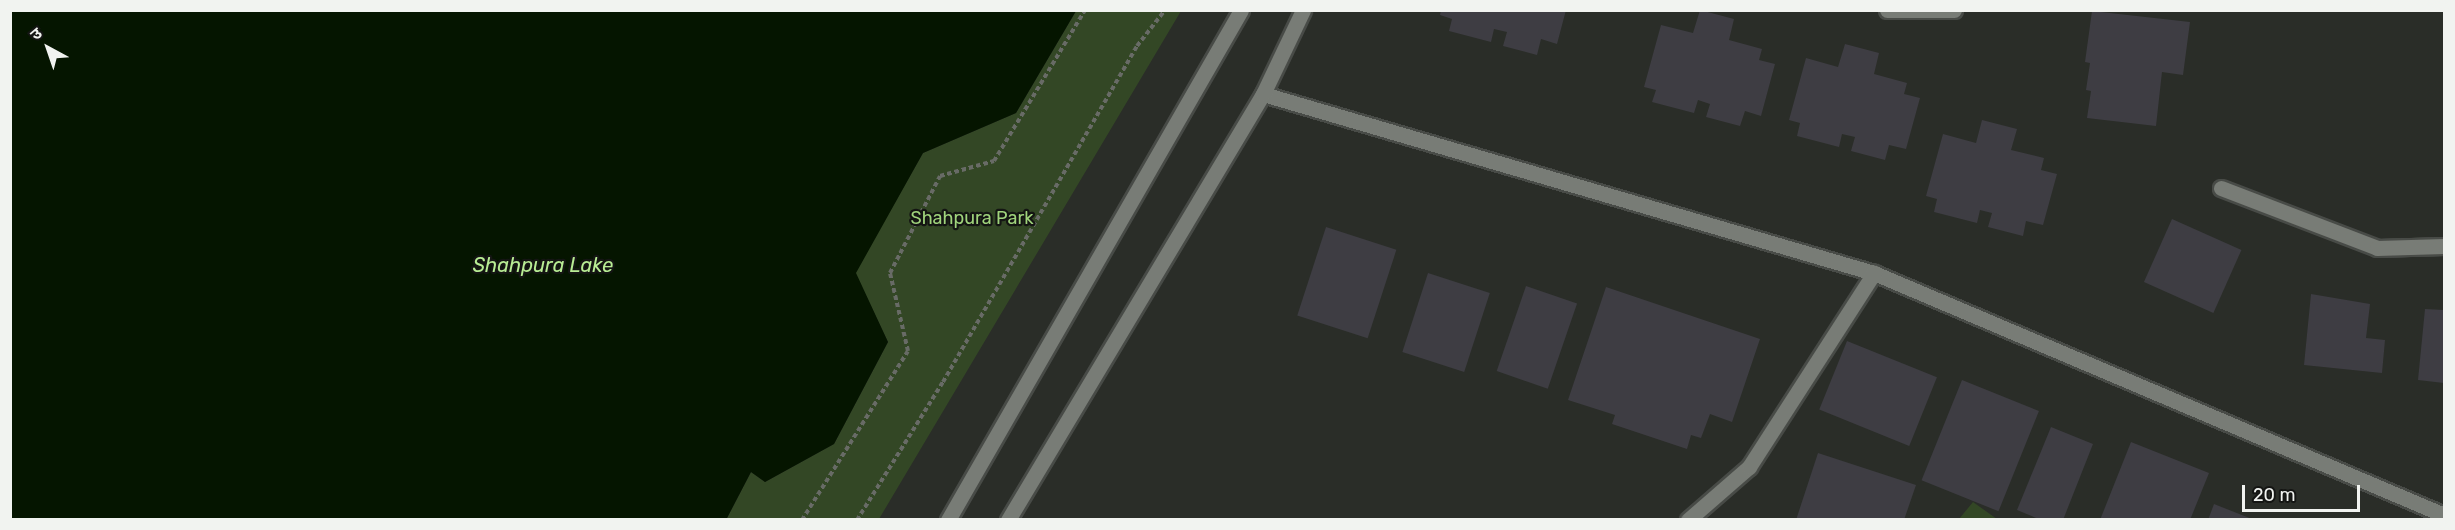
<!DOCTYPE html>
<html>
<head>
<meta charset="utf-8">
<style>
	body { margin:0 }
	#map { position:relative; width:2455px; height:530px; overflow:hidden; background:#2a2d28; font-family:Rubik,"Noto Sans Devanagari",sans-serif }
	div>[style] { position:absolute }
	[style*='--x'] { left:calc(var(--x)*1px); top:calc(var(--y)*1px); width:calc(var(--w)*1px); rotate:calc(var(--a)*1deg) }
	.green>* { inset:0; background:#334725 }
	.water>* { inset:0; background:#051500 }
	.building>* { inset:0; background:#3e3d43; transform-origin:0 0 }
	.path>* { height:4px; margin-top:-2px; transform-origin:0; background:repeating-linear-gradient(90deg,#686b66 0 4.5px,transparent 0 7.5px) }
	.roads { filter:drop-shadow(2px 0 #484b47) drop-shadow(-2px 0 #484b47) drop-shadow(0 2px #484b47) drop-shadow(0 -2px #484b47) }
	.minor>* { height:15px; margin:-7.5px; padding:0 7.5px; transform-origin:7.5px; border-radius:7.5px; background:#787c76 }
	.tertiary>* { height:15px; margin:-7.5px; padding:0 7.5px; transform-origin:7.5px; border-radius:7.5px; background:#787c76 }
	span { translate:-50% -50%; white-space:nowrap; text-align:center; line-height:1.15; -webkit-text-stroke:4.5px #141513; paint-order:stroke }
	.park-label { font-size:18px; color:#a0d47c }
	.water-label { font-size:20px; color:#b8ed94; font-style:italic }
	.frame { position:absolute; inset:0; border:12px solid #f1f3f0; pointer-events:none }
	.north { position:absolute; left:18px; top:18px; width:60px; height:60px; -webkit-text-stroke:4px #141513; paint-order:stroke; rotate:320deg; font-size:16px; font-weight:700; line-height:24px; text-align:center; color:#f1f3f0 }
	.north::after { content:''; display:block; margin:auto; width:21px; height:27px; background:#f1f3f0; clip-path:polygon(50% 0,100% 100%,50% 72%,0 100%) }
	.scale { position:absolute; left:2242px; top:485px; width:118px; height:27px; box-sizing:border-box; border:3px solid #f1f3f0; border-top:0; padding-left:8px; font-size:18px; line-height:21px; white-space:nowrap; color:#f1f3f0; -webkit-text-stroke:4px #141513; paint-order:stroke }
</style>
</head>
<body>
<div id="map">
	<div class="green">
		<div style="clip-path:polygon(1076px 11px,1181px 11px,879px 519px,726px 520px,751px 472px,765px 482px,834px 444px,888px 342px,855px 273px,923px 153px,1016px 113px)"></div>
		<div style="clip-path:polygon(1973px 502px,1997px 519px,1959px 519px)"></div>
	</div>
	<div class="water">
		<div style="clip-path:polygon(10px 11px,11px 10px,1076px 11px,1016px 113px,923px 153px,856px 273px,888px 342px,834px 444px,765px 482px,751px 472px,726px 520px,11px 519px)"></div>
	</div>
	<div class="building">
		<div style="clip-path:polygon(1441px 10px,1566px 10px,1557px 44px,1541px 39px,1537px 55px,1503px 46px,1507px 32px,1494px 29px,1491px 42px,1449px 31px,1452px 19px,1440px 15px)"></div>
		<div style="clip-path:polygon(1700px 10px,1734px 19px,1729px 40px,1762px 49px,1759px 60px,1775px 64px,1761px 116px,1745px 111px,1740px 126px,1706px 117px,1710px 104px,1698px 100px,1694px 113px,1652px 102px,1656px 90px,1644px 87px,1661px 25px,1693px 33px)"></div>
		<div style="clip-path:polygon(2092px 11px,2190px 22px,2183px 75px,2162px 72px,2156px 126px,2087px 118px,2091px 91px,2086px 90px,2090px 63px,2085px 62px)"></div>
		<div style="clip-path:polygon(1845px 44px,1879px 53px,1874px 74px,1907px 83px,1904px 94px,1920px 98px,1906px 149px,1889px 145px,1885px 160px,1851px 151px,1855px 137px,1842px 134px,1839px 147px,1797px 136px,1800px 123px,1789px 120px,1806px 58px,1838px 67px)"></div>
		<div style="clip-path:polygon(1982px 120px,2017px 129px,2011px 150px,2044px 158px,2041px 170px,2057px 174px,2043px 225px,2026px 221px,2023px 236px,1988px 227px,1992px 213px,1980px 210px,1977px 223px,1934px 212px,1937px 199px,1926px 196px,1943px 134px,1976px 143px)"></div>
		<div style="left:2172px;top:219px;width:76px;height:69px;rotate:24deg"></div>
		<div style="left:1326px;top:227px;width:74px;height:93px;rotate:18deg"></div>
		<div style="left:1428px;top:273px;width:65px;height:83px;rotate:18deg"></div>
		<div style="left:1526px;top:286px;width:54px;height:90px;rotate:19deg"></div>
		<div style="clip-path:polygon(1606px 287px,1760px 339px,1732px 422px,1710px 414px,1701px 438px,1691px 435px,1687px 449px,1612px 424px,1615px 415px,1568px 400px)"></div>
		<div style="clip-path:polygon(2311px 294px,2370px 304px,2366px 338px,2385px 340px,2382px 373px,2304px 365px)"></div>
		<div style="clip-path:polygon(2425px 309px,2444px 310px,2444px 383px,2418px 380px)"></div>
		<div style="left:1847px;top:341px;width:97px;height:74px;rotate:22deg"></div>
		<div style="left:1962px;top:380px;width:83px;height:108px;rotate:22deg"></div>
		<div style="clip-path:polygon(2051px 427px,2093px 444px,2063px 520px,2041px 520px,2017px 510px)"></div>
		<div style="clip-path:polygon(2131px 442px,2209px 473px,2190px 520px,2100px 520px)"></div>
		<div style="clip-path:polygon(1818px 453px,1916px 485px,1904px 520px,1796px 520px)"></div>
		<div style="clip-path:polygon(2214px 504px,2252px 519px,2252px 520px,2208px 520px)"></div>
	</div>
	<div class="path">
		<div style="--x:802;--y:520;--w:199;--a:-57.9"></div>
		<div style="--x:908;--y:351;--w:80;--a:-103"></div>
		<div style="--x:890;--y:273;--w:109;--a:-62.7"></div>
		<div style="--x:940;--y:176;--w:56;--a:-15.5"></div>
		<div style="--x:994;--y:161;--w:176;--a:-58.9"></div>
		<div style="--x:857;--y:520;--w:163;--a:-58.1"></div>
		<div style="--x:943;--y:382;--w:388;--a:-60"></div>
		<div style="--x:1137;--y:46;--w:46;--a:-52.1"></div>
	</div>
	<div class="roads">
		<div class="minor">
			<div style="--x:1887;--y:10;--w:67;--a:0"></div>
			<div style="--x:1263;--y:94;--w:637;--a:16.33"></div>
			<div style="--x:1874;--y:273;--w:619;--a:23"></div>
			<div style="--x:2221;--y:188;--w:167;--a:21"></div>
			<div style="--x:2377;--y:248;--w:67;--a:-1.7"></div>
			<div style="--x:1688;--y:520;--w:81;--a:-41"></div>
			<div style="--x:1749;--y:467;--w:231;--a:-57.2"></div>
		</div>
		<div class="tertiary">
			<div style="--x:948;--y:520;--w:588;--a:-60.12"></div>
			<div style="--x:1008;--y:520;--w:496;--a:-59.1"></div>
			<div style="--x:1263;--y:94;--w:93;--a:-64.5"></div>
		</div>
	</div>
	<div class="park-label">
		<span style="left:972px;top:218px">Shahpura Park</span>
	</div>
	<div class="water-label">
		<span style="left:543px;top:265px">Shahpura Lake</span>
	</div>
	<div class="frame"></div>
	<div class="north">उ</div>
	<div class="scale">20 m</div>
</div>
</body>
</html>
